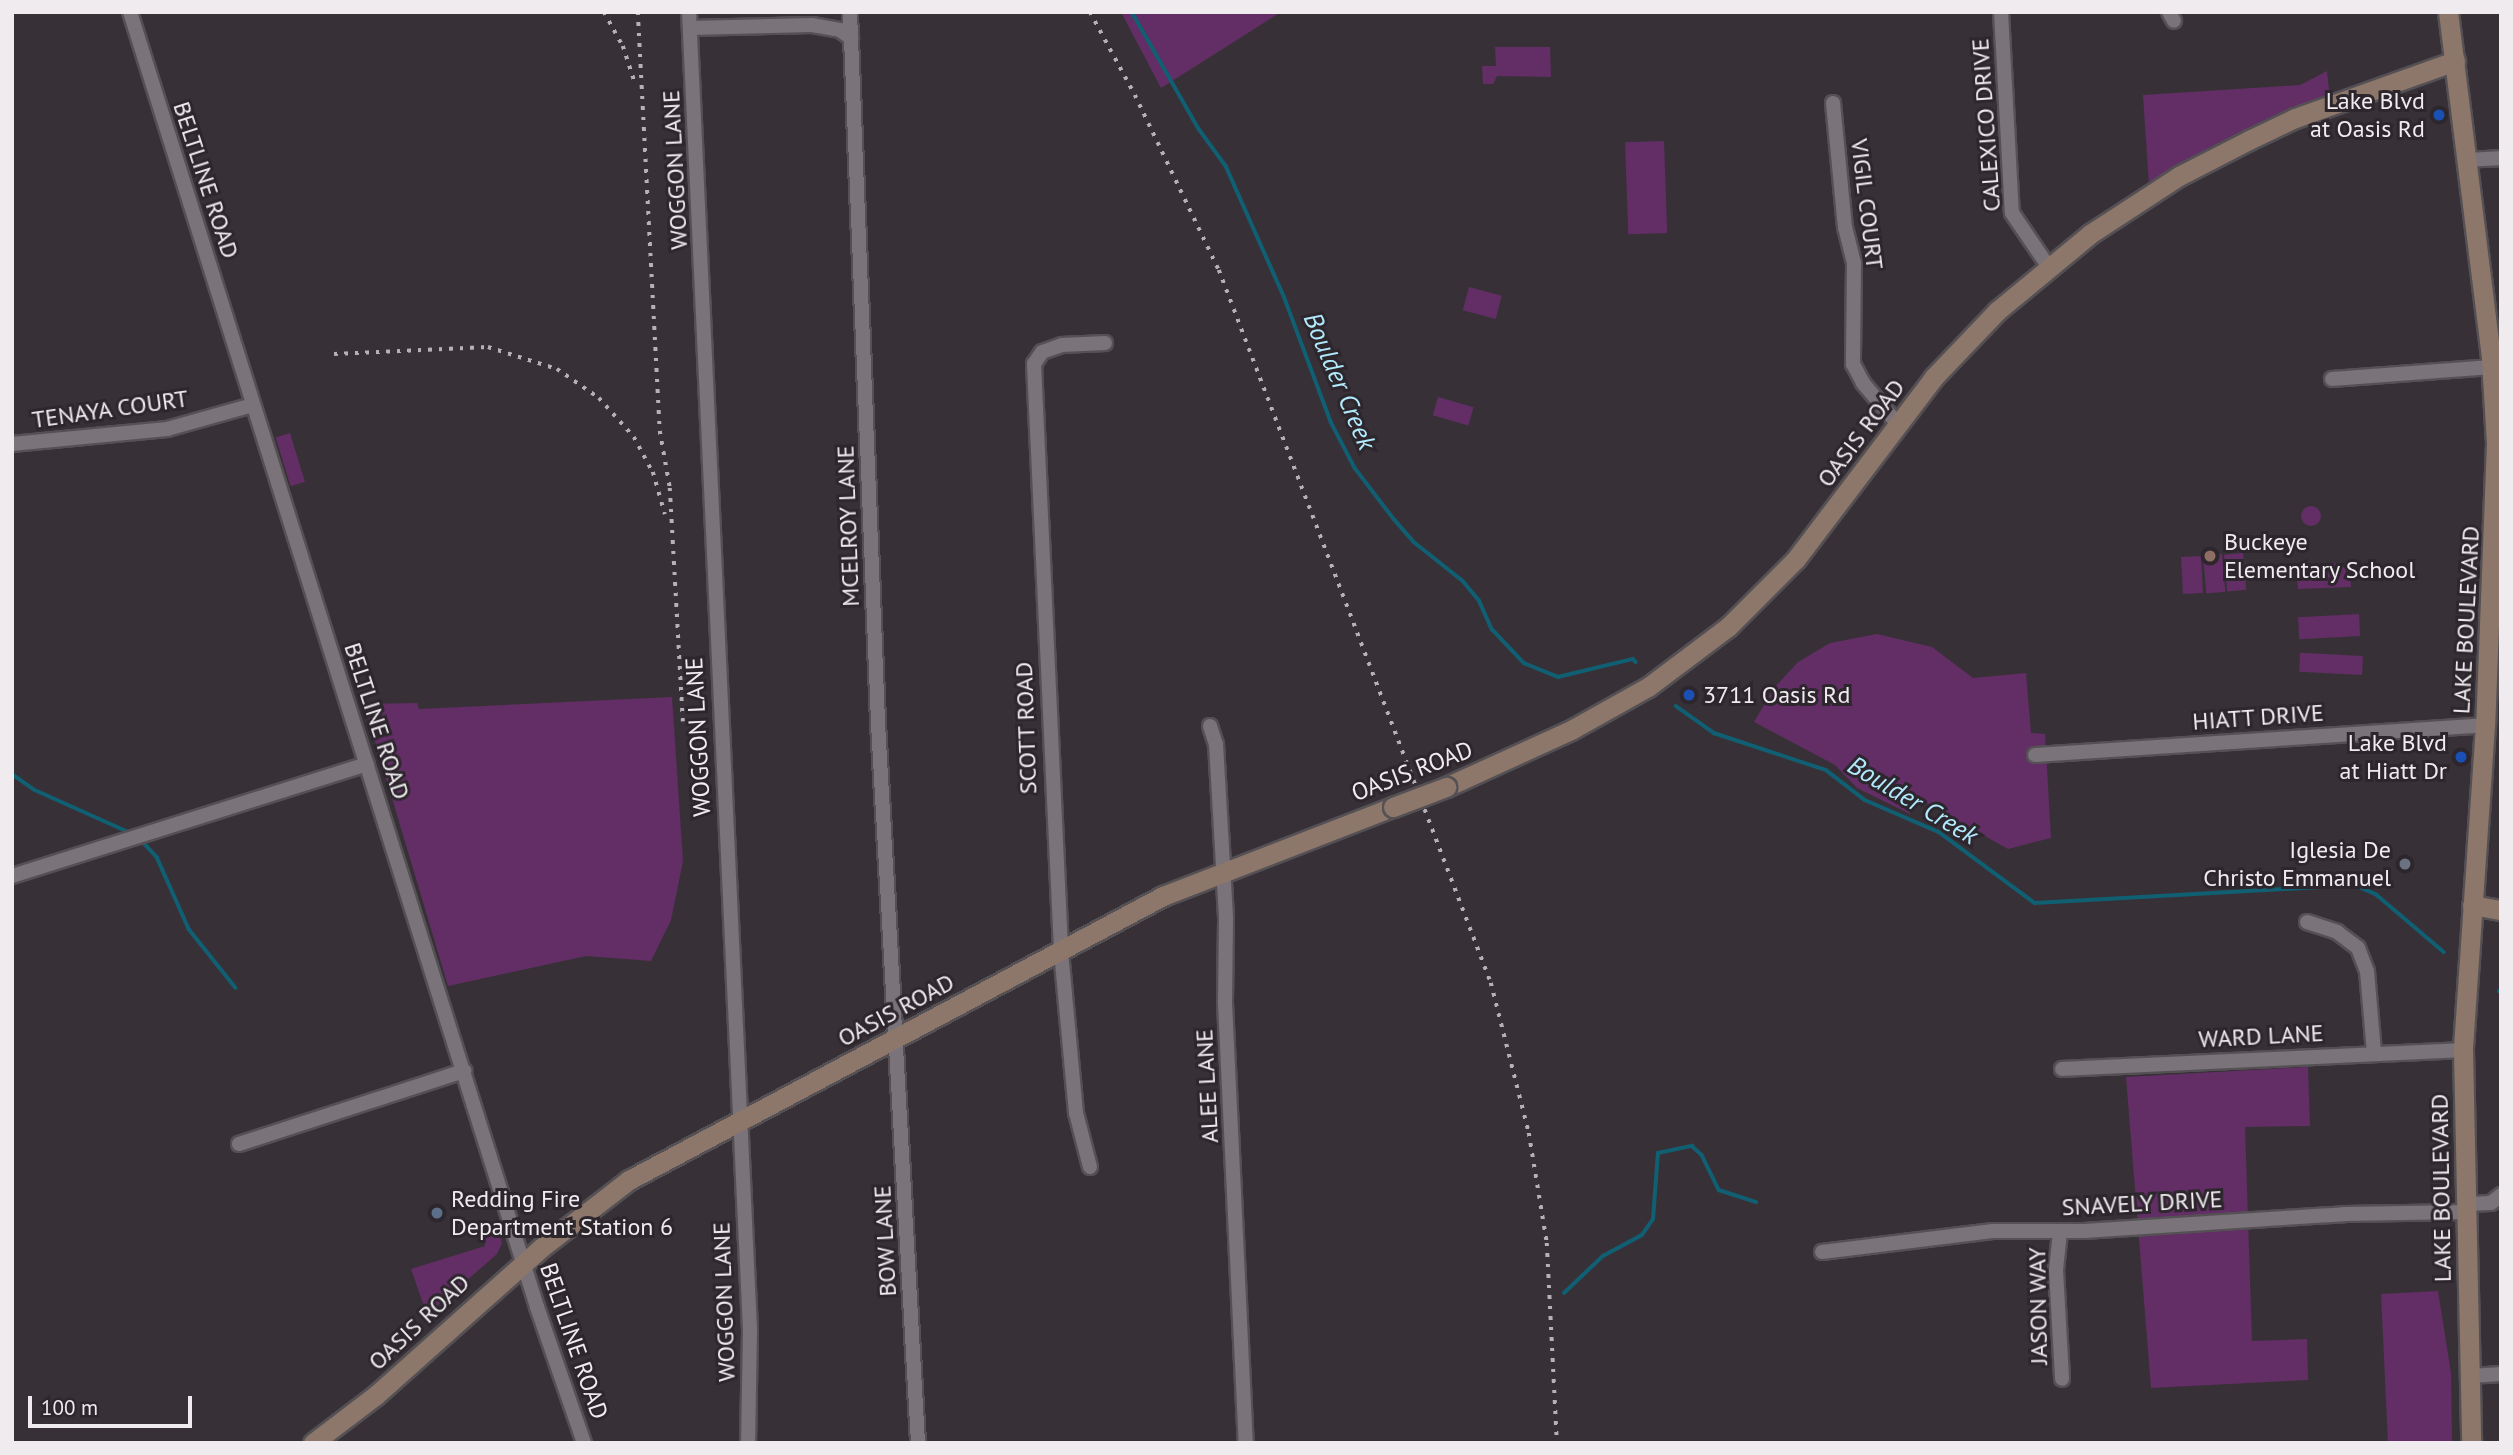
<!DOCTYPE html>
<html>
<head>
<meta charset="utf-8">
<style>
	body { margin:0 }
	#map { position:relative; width:2513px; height:1455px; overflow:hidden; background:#373137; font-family:"PT Sans",sans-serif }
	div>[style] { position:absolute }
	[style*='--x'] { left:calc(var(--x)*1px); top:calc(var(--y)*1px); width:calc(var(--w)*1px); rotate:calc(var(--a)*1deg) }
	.green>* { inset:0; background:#622e65; transform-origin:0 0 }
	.round { border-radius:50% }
	.stream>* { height:3.5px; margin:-1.75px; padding:0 1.75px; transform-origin:1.75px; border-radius:1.75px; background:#105f72 }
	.roads { filter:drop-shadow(2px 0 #545054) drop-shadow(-2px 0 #545054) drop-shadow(0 2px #545054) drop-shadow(0 -2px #545054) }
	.street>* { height:14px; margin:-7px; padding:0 7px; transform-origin:7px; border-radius:7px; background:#7a737a }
	.secondary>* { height:19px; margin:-9.5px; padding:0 9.5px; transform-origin:9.5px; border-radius:9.5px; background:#8c776a }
	.rail>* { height:3.5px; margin-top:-1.75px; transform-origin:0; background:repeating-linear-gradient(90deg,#b6b1b6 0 3.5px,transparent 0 10.5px) }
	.bridges { filter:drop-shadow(2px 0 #545054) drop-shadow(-2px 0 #545054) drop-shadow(0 2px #545054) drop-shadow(0 -2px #545054) }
	.secondary-bridge>* { height:19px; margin:-9.5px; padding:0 9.5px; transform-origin:9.5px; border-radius:9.5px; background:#8c776a }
	.dots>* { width:19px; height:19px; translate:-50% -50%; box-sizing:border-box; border:4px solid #2d272d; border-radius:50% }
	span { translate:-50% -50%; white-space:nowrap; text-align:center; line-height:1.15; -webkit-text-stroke:6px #2d272d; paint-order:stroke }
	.poi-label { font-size:24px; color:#efebef }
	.right { translate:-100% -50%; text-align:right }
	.left { translate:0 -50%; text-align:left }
	.street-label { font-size:24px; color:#efebef }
	.water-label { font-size:26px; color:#b1eafc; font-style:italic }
	.frame { position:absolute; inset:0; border:14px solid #efebef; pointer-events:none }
	.scale { position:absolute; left:28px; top:1396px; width:164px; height:32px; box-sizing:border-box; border:4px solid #efebef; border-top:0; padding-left:9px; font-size:21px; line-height:24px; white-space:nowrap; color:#efebef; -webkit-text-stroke:5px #2d272d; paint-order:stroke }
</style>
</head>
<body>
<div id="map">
	<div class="green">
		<div style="clip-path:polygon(1121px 12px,1281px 12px,1161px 88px)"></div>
		<div style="clip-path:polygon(1495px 47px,1550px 47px,1551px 77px,1497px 76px,1493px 84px,1483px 84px,1482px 66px,1496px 66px)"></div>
		<div style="clip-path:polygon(2327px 71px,2330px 98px,2149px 186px,2143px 95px,2300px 85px)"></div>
		<div style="left:1664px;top:141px;width:92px;height:39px;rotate:88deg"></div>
		<div style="left:1469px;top:287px;width:34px;height:24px;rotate:15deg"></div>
		<div style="left:1438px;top:397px;width:37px;height:19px;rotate:16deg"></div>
		<div style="left:290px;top:433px;width:51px;height:15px;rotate:73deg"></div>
		<div class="round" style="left:2301px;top:506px;width:20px;height:20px"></div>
		<div style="left:2243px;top:553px;width:37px;height:19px;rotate:85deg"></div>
		<div style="left:2222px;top:554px;width:38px;height:19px;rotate:85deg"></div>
		<div style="left:2201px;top:556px;width:37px;height:20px;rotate:87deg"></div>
		<div style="clip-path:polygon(2339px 563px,2350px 573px,2351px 587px,2298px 589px,2296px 565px)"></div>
		<div style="left:2359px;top:614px;width:22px;height:61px;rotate:87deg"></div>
		<div style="clip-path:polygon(1877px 634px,1932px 647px,1973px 678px,2026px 673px,2031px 733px,2045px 734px,2051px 838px,2008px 849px,1919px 799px,1910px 814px,1857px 788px,1835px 765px,1754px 722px,1774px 688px,1798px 662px,1830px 643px)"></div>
		<div style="left:2363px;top:656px;width:19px;height:63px;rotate:93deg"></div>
		<div style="clip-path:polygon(672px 697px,683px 861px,671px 920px,651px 961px,586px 956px,448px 986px,364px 704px,417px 703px,419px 709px)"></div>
		<div style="clip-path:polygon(2308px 1067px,2310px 1126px,2245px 1127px,2252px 1341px,2307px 1339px,2308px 1380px,2151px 1388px,2126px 1077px)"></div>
		<div style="clip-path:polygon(497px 1226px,502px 1243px,497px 1254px,427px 1315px,411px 1269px,485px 1246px,483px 1231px)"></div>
		<div style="clip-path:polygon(2438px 1291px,2451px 1373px,2452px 1443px,2388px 1443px,2381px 1294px)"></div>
	</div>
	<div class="stream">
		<div style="--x:1132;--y:12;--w:135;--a:60.2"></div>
		<div style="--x:1199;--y:129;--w:46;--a:53.9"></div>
		<div style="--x:1226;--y:166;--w:142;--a:66"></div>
		<div style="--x:1284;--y:296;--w:134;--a:69.5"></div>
		<div style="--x:1331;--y:422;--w:52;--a:62.4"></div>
		<div style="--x:1355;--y:468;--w:64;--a:52.6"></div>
		<div style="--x:1394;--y:519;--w:30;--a:49"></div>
		<div style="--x:1414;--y:542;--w:63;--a:38.5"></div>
		<div style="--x:1463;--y:581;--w:25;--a:50"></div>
		<div style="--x:1479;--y:600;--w:32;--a:66"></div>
		<div style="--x:1492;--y:629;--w:47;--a:46.7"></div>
		<div style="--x:1524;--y:663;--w:37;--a:22"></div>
		<div style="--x:1558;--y:677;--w:77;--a:-13.5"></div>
		<div style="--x:1633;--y:659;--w:4;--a:45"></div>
		<div style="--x:1676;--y:706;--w:47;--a:35.4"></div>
		<div style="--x:1714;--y:733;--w:118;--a:18.3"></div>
		<div style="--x:1826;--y:770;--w:49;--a:37.6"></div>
		<div style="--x:1865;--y:800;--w:81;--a:23.4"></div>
		<div style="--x:1939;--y:832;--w:119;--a:36.5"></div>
		<div style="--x:2035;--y:903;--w:321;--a:-3.2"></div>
		<div style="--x:2355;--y:885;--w:24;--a:24"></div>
		<div style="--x:2377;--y:895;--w:88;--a:40.4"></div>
		<div style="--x:12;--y:774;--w:28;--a:35"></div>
		<div style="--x:35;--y:790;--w:107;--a:24.2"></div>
		<div style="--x:142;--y:841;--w:22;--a:47"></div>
		<div style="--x:157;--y:857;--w:79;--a:66"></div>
		<div style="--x:189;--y:929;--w:75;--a:51.5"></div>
		<div style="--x:2499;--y:991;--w:2;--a:0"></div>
		<div style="--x:1564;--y:1293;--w:54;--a:-43.5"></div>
		<div style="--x:1603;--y:1256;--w:44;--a:-28.3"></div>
		<div style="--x:1642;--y:1235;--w:19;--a:-55"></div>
		<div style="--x:1653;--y:1219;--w:66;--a:-85.7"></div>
		<div style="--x:1658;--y:1153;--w:35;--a:-12"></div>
		<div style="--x:1692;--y:1146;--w:13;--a:42"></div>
		<div style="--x:1702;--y:1155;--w:39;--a:64"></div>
		<div style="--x:1719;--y:1190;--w:39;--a:18"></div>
	</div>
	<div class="roads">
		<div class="street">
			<div style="--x:130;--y:12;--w:1357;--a:72.55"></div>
			<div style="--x:537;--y:1307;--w:144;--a:70.9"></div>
			<div style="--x:689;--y:12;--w:1320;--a:87.35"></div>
			<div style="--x:750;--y:1331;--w:112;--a:91"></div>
			<div style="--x:850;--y:12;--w:712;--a:87.74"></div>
			<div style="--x:878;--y:723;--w:721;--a:86.82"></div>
			<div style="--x:2001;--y:12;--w:201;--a:86.9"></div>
			<div style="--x:2012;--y:213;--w:64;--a:55.8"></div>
			<div style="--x:2169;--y:12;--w:10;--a:61"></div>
			<div style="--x:690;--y:28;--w:122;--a:-1.4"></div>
			<div style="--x:812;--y:25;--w:28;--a:10"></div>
			<div style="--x:840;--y:30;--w:14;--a:36"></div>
			<div style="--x:1833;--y:103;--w:125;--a:84.5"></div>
			<div style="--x:1845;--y:227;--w:37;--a:76"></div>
			<div style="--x:1854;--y:263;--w:101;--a:90.6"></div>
			<div style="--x:1853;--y:364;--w:21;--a:62"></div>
			<div style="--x:1863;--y:383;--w:51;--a:49.8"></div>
			<div style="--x:2465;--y:160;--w:36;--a:-3"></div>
			<div style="--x:2332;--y:379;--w:160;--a:-4.3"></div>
			<div style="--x:12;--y:444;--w:156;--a:-5.5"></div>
			<div style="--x:167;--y:429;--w:89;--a:-15.6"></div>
			<div style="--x:1210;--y:726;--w:19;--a:72"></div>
			<div style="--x:1216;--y:744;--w:176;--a:86.7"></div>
			<div style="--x:1226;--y:920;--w:83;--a:90.7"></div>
			<div style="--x:1225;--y:1003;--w:441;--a:87.3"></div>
			<div style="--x:2035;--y:755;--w:451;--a:-3.8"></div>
			<div style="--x:12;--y:876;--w:372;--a:-17.5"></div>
			<div style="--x:2307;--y:922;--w:32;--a:18"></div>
			<div style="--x:2337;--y:932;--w:26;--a:37"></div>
			<div style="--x:2358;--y:948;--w:25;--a:69"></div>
			<div style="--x:2367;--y:971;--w:82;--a:85.1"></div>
			<div style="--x:2062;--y:1069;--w:401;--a:-2.7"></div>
			<div style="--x:239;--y:1144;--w:237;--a:-18"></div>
			<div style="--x:1090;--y:1167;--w:56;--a:-104.5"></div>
			<div style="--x:1076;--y:1113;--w:164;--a:-95.3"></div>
			<div style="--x:1061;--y:950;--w:587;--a:-92.64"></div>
			<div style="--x:1034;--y:364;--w:14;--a:-56"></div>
			<div style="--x:1042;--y:352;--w:21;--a:-19"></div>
			<div style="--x:1062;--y:345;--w:43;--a:-2.7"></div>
			<div style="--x:2465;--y:1204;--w:26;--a:-2"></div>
			<div style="--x:2491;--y:1203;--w:13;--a:-39"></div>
			<div style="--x:2060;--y:1232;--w:38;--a:96"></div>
			<div style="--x:2056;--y:1270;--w:109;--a:86.8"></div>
			<div style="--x:1822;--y:1252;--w:172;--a:-7"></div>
			<div style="--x:1993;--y:1231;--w:91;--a:0"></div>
			<div style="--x:2084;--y:1231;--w:261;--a:-3.7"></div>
			<div style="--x:2344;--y:1214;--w:121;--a:-0.9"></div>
			<div style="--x:2471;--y:1376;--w:30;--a:-4"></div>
		</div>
		<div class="secondary">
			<div style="--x:2448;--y:12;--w:350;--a:82.9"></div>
			<div style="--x:2491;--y:359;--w:84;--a:86.6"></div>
			<div style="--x:2496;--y:443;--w:282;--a:92.2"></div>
			<div style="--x:2485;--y:725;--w:326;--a:93.9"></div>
			<div style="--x:2463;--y:1050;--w:393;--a:88.8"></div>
			<div style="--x:1446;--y:787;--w:137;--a:-24.5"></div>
			<div style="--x:1571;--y:730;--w:88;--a:-29.2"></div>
			<div style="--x:1648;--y:687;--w:100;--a:-36.9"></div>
			<div style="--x:1728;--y:627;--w:96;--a:-45"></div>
			<div style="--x:1796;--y:559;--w:228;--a:-52.8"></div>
			<div style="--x:1934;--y:377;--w:91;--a:-46.3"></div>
			<div style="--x:1997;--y:311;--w:121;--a:-39.6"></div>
			<div style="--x:2090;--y:234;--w:106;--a:-33.1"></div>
			<div style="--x:2179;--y:176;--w:79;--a:-27.2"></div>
			<div style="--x:2249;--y:140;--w:51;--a:-25.6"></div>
			<div style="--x:2295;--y:118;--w:170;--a:-19.6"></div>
			<div style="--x:2472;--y:905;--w:29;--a:10"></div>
			<div style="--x:313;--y:1443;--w:79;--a:-37.3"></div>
			<div style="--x:376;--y:1395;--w:221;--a:-41.7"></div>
			<div style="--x:541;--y:1248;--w:111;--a:-37.7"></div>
			<div style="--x:629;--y:1180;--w:605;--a:-28.01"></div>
			<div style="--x:1163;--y:896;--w:247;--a:-21.2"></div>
		</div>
	</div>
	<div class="rail">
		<div style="--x:604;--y:12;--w:39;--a:61"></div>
		<div style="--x:623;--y:46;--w:38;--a:72"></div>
		<div style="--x:638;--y:12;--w:420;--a:87"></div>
		<div style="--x:660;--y:431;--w:58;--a:80"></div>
		<div style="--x:670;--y:488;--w:234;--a:86.8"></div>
		<div style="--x:1090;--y:12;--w:94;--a:61.5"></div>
		<div style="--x:1135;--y:95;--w:194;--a:64.4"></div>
		<div style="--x:1219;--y:270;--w:763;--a:69.12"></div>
		<div style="--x:1491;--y:983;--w:155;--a:75.8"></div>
		<div style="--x:1529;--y:1133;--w:111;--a:80.7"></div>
		<div style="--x:1547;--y:1243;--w:200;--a:87.1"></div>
		<div style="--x:334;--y:354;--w:154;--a:-2.6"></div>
		<div style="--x:488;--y:347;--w:72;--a:17.7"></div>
		<div style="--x:557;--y:369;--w:51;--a:34.6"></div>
		<div style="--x:599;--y:398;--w:52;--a:48.1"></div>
		<div style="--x:634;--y:437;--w:40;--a:62"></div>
		<div style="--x:653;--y:472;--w:44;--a:74.1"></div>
	</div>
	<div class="bridges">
		<div class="secondary-bridge">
			<div style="--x:1393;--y:807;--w:57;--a:-20.7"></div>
		</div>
	</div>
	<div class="dots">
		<div style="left:2439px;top:115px;background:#1a4fb4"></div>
		<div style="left:2210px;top:556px;background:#8d6e63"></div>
		<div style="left:1689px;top:695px;background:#1a4fb4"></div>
		<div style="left:2461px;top:757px;background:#1a4fb4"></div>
		<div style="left:2405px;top:864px;background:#6b7280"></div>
		<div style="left:437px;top:1213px;background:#5c6f8a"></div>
	</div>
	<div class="poi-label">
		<span class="right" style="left:2425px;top:115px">Lake Blvd<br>at Oasis Rd</span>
		<span class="left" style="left:2224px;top:556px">Buckeye<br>Elementary School</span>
		<span class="left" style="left:1703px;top:695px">3711 Oasis Rd</span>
		<span class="right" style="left:2447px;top:757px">Lake Blvd<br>at Hiatt Dr</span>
		<span class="right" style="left:2391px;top:864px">Iglesia De<br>Christo Emmanuel</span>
		<span class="left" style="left:451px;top:1213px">Redding Fire<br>Department Station 6</span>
	</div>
	<div class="street-label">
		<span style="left:1986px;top:125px;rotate:-94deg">CALEXICO DRIVE</span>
		<span style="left:675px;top:170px;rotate:-93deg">WOGGON LANE</span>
		<span style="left:206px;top:180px;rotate:72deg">BELTLINE ROAD</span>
		<span style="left:1867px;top:204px;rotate:83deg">VIGIL COURT</span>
		<span style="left:110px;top:409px;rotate:-8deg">TENAYA COURT</span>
		<span style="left:1861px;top:433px;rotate:-53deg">OASIS ROAD</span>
		<span style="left:848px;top:526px;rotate:-92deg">MCELROY LANE</span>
		<span style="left:2466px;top:620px;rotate:-87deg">LAKE BOULEVARD</span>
		<span style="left:2258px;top:717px;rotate:-4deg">HIATT DRIVE</span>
		<span style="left:377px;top:721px;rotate:72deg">BELTLINE ROAD</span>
		<span style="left:1026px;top:728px;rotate:-92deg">SCOTT ROAD</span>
		<span style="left:698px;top:737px;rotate:-93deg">WOGGON LANE</span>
		<span style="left:1412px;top:771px;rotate:-21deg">OASIS ROAD</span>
		<span style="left:896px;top:1010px;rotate:-28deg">OASIS ROAD</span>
		<span style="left:2261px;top:1036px;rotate:-3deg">WARD LANE</span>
		<span style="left:1207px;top:1086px;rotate:-93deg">ALEE LANE</span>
		<span style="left:2441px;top:1188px;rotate:-91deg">LAKE BOULEVARD</span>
		<span style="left:2142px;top:1203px;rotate:-3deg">SNAVELY DRIVE</span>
		<span style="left:885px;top:1241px;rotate:-93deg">BOW LANE</span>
		<span style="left:724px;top:1302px;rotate:-92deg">WOGGON LANE</span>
		<span style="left:2038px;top:1306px;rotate:-91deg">JASON WAY</span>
		<span style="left:419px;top:1322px;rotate:-43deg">OASIS ROAD</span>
		<span style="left:574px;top:1341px;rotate:71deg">BELTLINE ROAD</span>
	</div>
	<div class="water-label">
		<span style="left:1340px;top:381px;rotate:67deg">Boulder Creek</span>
		<span style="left:1913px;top:800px;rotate:31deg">Boulder Creek</span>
	</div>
	<div class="frame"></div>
	<div class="scale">100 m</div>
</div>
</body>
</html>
